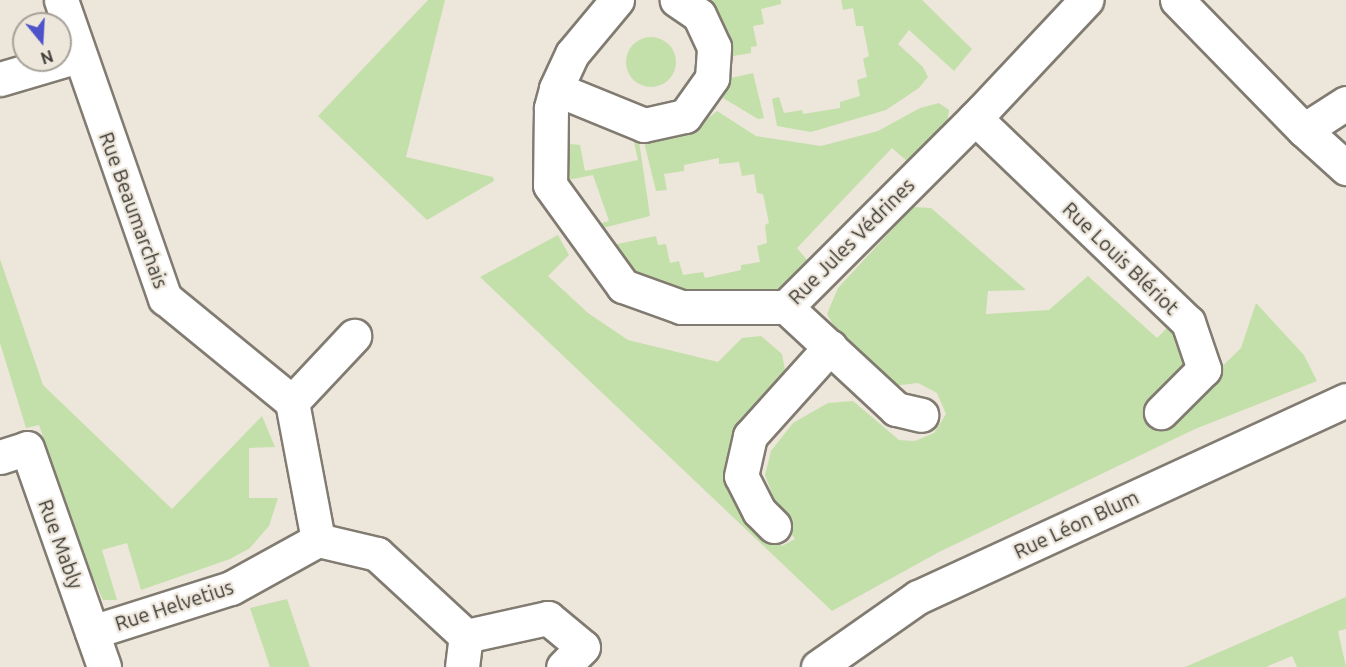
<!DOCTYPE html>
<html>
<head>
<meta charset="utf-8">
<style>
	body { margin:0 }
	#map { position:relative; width:1346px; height:667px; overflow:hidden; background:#ede6db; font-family:Ubuntu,sans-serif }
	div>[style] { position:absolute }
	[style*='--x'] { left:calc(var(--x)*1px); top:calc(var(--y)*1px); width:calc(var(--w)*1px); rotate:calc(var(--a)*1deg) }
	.green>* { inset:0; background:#c4e0aa }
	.round { border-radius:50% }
	.roads { filter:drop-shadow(2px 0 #817b71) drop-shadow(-2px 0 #817b71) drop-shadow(0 2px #817b71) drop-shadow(0 -2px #817b71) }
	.minor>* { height:33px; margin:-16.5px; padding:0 16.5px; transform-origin:16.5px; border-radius:16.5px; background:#fff }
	span { translate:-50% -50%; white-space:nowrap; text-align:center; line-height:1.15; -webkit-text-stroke:4.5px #ede6db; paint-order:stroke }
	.street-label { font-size:20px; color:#3d3b36 }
	.north { position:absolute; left:12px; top:12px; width:60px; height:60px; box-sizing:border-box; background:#ede6db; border:2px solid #a7a299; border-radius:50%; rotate:162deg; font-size:16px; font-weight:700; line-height:24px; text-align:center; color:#3d3b36 }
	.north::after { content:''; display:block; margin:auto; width:21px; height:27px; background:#4e53c9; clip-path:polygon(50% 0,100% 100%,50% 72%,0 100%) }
</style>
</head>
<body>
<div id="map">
	<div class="green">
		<div style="clip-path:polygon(428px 0,445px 0,406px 157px,493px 177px,494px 181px,427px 220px,318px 116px)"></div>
		<div style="clip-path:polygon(705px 0,781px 0,781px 4px,761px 9px,764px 24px,753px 26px,757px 46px,751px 47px,751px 53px,733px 56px,727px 30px,717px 10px)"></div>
		<div style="clip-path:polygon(841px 0,922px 0,972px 49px,954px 71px,909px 30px,898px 44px,923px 67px,928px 77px,919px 88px,886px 110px,811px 132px,777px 126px,772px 99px,779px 97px,784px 113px,802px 110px,803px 114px,840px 108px,840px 102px,860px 96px,857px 80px,867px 77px,863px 59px,869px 56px,863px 26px,856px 26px,853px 8px,843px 10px)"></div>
		<div class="round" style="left:626px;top:37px;width:50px;height:50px"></div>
		<div style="clip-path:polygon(753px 73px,764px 118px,758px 119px,723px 98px,731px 78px)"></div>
		<div style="clip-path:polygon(939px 103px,949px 110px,947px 124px,908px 162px,892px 148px,797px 248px,812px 266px,775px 294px,710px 299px,630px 273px,603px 247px,656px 236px,658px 245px,666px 244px,670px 263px,679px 261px,683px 275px,703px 272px,705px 278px,741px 270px,741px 265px,760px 262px,757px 246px,767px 243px,765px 225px,769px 223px,763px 194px,757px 193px,754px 174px,742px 176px,739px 162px,719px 164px,719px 158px,684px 165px,684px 171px,664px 174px,667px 190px,656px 191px,644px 142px,667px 139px,694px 130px,717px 111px,756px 136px,821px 146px,878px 131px,920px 108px)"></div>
		<div style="clip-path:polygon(633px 138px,639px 141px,650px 216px,595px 230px,587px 227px,609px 221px,593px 175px,568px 180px,565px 153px,571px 144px,580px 145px,585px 171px,638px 160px)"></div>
		<div style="clip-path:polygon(913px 207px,931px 208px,1026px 290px,988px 291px,986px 314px,1049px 310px,1088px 276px,1157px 338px,1167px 328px,1178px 341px,1184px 361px,1160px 427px,1241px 348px,1256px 303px,1304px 355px,1317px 381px,1195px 429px,939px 552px,832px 611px,480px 277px,558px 235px,569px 255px,548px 276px,588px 313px,628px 340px,718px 362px,742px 338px,761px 336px,782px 354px,786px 375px,740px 441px,753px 518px,782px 546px,795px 539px,782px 521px,765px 475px,771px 451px,793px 423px,828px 403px,853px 401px,899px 440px,915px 441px,934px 433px,946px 414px,937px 393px,918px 383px,893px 386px,839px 335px,827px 314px,838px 288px)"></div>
		<div style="clip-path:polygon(0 259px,43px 385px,172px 509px,262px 416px,275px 447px,249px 448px,249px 498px,278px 498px,269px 526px,250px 548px,230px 559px,141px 590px,127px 543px,102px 550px,117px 600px,103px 600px,90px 571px,39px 425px,26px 428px,0 343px)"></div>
		<div style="clip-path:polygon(1346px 597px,1346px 629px,1338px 631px,1346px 667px,1297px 667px,1292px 656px,1266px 667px,1185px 667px)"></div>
		<div style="clip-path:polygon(287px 599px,310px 667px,270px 667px,250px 608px)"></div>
	</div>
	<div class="roads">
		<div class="minor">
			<div style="--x:61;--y:0;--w:316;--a:70.8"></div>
			<div style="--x:165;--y:298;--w:164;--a:39.3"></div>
			<div style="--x:292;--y:402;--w:140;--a:79.3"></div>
			<div style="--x:318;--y:540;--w:61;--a:13.3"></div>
			<div style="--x:377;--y:554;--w:121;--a:42.7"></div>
			<div style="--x:617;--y:0;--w:70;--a:129.8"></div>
			<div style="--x:572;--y:54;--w:38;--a:115"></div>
			<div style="--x:556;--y:89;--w:20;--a:105"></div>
			<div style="--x:551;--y:108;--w:77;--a:90.7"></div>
			<div style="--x:550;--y:185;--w:125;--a:54.1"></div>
			<div style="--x:623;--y:286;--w:62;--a:19.9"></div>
			<div style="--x:681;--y:307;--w:105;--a:0"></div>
			<div style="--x:786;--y:307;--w:276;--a:-45"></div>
			<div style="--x:981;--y:112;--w:154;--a:-46.8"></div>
			<div style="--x:1177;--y:0;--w:182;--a:45.7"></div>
			<div style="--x:1304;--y:130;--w:57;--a:42.1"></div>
			<div style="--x:0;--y:79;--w:81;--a:-16.4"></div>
			<div style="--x:556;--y:89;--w:95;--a:22.2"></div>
			<div style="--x:644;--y:125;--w:42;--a:-12.4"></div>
			<div style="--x:685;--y:116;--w:47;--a:-54.6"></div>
			<div style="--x:712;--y:78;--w:31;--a:-86"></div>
			<div style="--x:714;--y:47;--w:35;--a:-115"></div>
			<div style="--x:699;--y:15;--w:27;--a:-146"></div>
			<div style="--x:975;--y:118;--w:295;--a:43.8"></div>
			<div style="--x:1188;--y:322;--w:50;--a:71.2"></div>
			<div style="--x:1204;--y:369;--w:61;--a:135"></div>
			<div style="--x:1304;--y:130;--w:50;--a:-32.7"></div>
			<div style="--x:786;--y:307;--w:150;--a:42.8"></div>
			<div style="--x:896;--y:409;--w:26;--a:13"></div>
			<div style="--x:292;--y:402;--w:91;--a:-46.8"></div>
			<div style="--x:0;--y:457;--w:28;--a:-18"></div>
			<div style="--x:27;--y:448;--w:232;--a:70.6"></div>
			<div style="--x:774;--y:526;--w:21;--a:-135"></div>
			<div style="--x:759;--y:511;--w:39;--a:-117"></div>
			<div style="--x:741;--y:476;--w:41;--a:-77.3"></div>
			<div style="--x:750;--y:436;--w:120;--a:-48"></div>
			<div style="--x:92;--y:632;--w:146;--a:-17.6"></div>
			<div style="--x:231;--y:588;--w:99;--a:-28.9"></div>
			<div style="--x:466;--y:636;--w:84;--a:-12.4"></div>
			<div style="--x:548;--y:618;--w:45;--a:39.6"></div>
			<div style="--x:583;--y:647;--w:28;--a:135"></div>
			<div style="--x:462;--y:667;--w:31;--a:-83"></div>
			<div style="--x:818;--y:667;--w:122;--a:-35"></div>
			<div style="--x:918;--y:597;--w:471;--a:-24.7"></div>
		</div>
	</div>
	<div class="street-label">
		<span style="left:134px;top:210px;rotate:70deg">Rue Beaumarchais</span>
		<span style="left:851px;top:241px;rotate:-45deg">Rue Jules Védrines</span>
		<span style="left:1121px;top:258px;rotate:44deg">Rue Louis Blériot</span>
		<span style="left:1076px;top:524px;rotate:-25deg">Rue Léon Blum</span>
		<span style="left:61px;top:544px;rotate:70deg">Rue Mably</span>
		<span style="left:174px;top:605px;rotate:-18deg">Rue Helvetius</span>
	</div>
	<div class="north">N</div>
</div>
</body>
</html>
